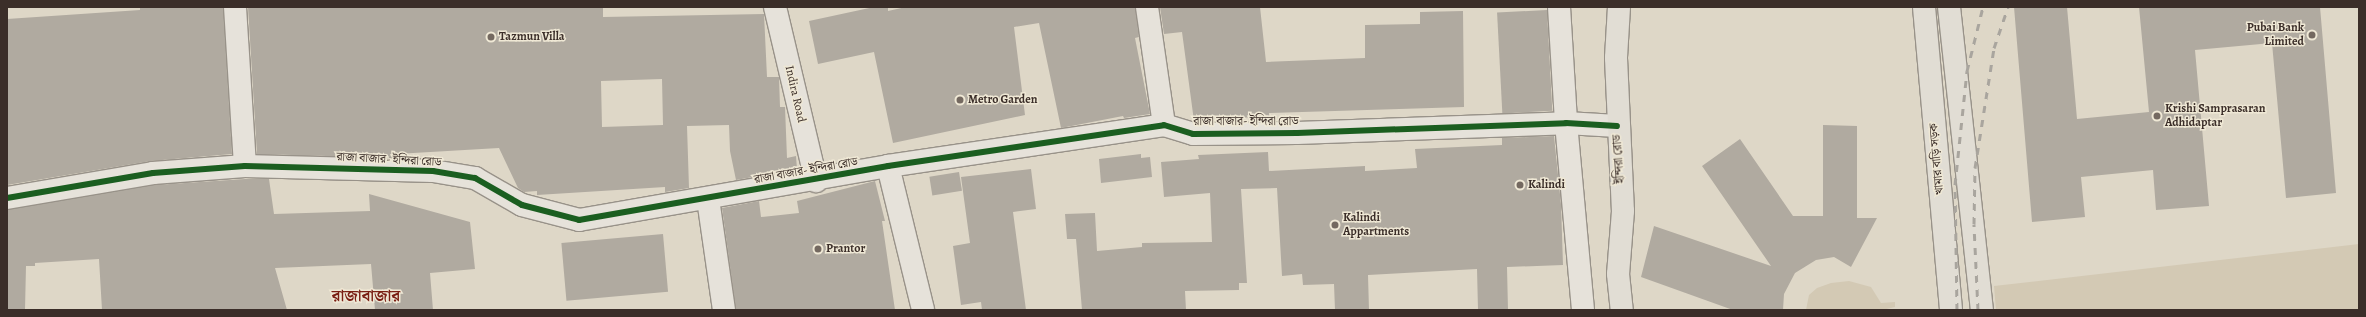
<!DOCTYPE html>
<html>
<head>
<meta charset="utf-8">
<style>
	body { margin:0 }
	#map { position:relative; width:2366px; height:317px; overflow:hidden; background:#ded7c7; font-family:Alegreya,"Noto Serif Bengali",serif }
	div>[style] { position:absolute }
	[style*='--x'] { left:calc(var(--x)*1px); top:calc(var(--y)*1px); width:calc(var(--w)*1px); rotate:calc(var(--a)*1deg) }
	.green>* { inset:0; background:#d3c9b4 }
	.building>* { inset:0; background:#b0aaa0; transform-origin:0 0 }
	.roads { filter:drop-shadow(1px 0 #989289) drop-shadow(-1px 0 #989289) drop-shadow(0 1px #989289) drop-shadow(0 -1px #989289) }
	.minor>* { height:22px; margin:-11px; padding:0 11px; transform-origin:11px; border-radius:11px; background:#e6e2da }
	.trunk>* { height:22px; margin:-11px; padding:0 11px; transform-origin:11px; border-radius:11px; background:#e1ddd4 }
	.rail>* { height:3px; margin-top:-1.5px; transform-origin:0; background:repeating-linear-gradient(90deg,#a9a59e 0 7px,transparent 0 14px) }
	.cycleway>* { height:6px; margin:-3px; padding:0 3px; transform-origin:3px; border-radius:3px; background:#1b5e20 }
	.dots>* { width:11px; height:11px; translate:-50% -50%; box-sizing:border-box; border:2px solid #efe8d5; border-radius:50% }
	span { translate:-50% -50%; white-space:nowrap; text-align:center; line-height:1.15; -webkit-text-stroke:3px #efe8d5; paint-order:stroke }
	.poi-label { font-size:12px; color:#3b2e29; font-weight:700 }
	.right { translate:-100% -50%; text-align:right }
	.left { translate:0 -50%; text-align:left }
	.street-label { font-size:12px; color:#3b2e29 }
	.district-label { font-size:16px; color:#7a1f14; font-weight:700 }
	.frame { position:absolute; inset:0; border:8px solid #3b2e29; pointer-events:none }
</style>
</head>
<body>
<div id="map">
	<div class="green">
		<div style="clip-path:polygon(2359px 244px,2359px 310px,1996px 310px,1994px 286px)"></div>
		<div style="clip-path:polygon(1849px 281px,1871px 287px,1881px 303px,1895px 302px,1895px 307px,1882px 310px,1806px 310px,1809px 295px,1817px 288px,1831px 283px)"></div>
	</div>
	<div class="building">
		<div style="clip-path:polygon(151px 7px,223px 7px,232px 154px,151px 161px,7px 185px,7px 19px,140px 10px,140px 8px)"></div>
		<div style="clip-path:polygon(evenodd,248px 7px,603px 7px,603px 17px,764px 14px,767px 77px,779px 77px,780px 107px,785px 107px,787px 158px,796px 156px,797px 169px,736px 180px,730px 151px,729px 125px,687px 126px,689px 188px,665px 192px,665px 187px,537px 195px,537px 191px,524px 192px,518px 188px,499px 148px,396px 154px,396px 158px,257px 154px,248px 7px,662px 79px,663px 125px,602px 127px,601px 81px,662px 79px)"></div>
		<div style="clip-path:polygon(874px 7px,888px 7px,888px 11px,906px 7px,1135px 7px,1139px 37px,1135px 38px,1150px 114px,1124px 118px,1123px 116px,1061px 128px,1039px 23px,1014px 27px,1025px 115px,893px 143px,874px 52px,818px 64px,809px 21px)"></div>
		<div style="clip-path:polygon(1160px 7px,1260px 7px,1266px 62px,1365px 58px,1365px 25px,1420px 24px,1420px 12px,1463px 11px,1464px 107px,1269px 113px,1269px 116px,1194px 121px,1182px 32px,1164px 34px)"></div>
		<div style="clip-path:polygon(2014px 7px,2067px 7px,2077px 119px,2149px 112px,2139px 7px,2320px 7px,2336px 193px,2286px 198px,2272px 43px,2195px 50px,2209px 206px,2156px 210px,2153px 170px,2081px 177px,2085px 217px,2032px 222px)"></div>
		<div style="left:1547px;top:10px;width:101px;height:50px;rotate:87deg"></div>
		<div style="clip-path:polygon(1823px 125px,1857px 126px,1857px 218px,1877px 218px,1851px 267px,1834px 257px,1816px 260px,1795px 273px,1784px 294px,1783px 310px,1733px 310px,1641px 277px,1654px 226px,1771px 266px,1702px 166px,1740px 139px,1793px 216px,1823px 216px)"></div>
		<div style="clip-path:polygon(1554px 136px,1561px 204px,1563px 265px,1507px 267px,1508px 310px,1478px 310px,1477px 269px,1368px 275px,1369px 310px,1335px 310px,1334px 284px,1303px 285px,1302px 274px,1282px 276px,1277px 188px,1241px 189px,1247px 283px,1239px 283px,1239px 290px,1185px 291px,1186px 310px,1082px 310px,1076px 239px,1067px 239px,1065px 214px,1095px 213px,1097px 251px,1142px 247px,1142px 243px,1212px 242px,1210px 193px,1164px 197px,1161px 162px,1199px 159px,1198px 155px,1268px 152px,1269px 171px,1365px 166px,1365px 171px,1417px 168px,1415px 149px,1502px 145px,1502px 138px)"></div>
		<div style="clip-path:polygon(1141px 154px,1141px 158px,1150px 157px,1152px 177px,1101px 183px,1099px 159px)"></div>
		<div style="clip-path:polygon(1031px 169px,1036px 209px,1013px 212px,1026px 310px,982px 310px,981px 302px,961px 305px,953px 246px,970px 243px,961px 177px)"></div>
		<div style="left:959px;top:172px;width:19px;height:30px;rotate:81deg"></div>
		<div style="clip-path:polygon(245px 179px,269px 179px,274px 214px,370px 211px,369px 194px,470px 222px,475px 269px,430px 273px,433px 310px,375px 310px,371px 264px,275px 268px,287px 310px,102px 310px,99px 259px,35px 263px,35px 266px,26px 266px,25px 310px,7px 310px,7px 210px,155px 185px)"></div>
		<div style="clip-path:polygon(875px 181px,885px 221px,882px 221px,895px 310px,736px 310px,722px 208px,759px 201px,761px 217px,799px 213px,797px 201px)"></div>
		<div style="left:663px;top:234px;width:58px;height:102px;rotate:85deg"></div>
	</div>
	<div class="roads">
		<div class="minor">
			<div style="--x:235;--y:7;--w:159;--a:86.4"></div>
			<div style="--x:775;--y:7;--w:179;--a:76.7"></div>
			<div style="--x:1147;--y:7;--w:119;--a:81.8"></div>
			<div style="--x:1559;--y:7;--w:116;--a:86.5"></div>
			<div style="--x:1566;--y:123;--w:188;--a:84.8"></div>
			<div style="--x:888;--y:166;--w:148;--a:76.3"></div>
			<div style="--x:7;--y:198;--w:148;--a:-9.7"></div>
			<div style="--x:153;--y:173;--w:92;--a:-4.4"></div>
			<div style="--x:245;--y:166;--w:188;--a:1.5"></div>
			<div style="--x:433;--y:171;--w:43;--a:9.5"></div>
			<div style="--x:475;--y:178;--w:54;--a:29.9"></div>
			<div style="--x:522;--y:205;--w:59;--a:14.7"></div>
			<div style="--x:579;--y:220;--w:314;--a:-9.9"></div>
			<div style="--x:888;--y:166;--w:279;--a:-8.4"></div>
			<div style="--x:1164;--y:125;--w:30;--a:17"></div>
			<div style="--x:1193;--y:134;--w:104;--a:-0.6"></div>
			<div style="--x:1297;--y:133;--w:269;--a:-2.1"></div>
			<div style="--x:1566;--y:123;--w:51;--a:3.4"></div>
			<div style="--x:708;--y:199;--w:112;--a:81.8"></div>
		</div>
		<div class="trunk">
			<div style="--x:1619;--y:7;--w:51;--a:93.4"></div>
			<div style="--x:1616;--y:58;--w:153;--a:87.4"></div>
			<div style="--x:1623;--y:211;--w:63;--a:94.5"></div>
			<div style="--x:1618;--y:274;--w:36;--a:84"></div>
			<div style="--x:1924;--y:7;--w:304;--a:84.9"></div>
			<div style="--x:1949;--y:7;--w:305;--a:83.8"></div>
		</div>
	</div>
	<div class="rail">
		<div style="--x:1957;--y:310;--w:125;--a:-90.9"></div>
		<div style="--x:1955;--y:185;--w:115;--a:-84"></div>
		<div style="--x:1967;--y:71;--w:66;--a:-76"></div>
		<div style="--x:1978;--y:310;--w:86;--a:-92.7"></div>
		<div style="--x:1974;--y:224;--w:56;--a:-89"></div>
		<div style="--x:1975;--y:168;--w:121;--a:-81"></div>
		<div style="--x:1994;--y:48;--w:43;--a:-71.1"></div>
	</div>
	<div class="cycleway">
		<div style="--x:7;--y:198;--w:148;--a:-9.7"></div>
		<div style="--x:153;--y:173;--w:92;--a:-4.4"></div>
		<div style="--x:245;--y:166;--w:188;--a:1.5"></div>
		<div style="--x:433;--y:171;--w:43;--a:9.5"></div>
		<div style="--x:475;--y:178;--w:54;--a:29.9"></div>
		<div style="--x:522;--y:205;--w:59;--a:14.7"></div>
		<div style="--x:579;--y:220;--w:314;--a:-9.9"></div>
		<div style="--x:888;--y:166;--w:279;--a:-8.4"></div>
		<div style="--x:1164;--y:125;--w:30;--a:17"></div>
		<div style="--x:1193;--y:134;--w:104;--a:-0.6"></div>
		<div style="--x:1297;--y:133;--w:269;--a:-2.1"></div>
		<div style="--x:1566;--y:123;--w:51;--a:3.4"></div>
	</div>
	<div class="dots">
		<div style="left:2312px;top:35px;background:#746960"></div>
		<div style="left:491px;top:37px;background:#746960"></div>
		<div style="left:960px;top:100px;background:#746960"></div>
		<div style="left:2157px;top:116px;background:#746960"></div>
		<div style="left:1520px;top:185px;background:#746960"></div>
		<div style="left:1335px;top:225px;background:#746960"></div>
		<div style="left:818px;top:249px;background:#746960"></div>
	</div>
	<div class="poi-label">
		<span class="right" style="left:2304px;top:35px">Pubai Bank<br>Limited</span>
		<span class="left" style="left:499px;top:37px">Tazmun Villa</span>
		<span class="left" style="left:968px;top:100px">Metro Garden</span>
		<span class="left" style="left:2165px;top:116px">Krishi Samprasaran<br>Adhidaptar</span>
		<span class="left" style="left:1528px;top:185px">Kalindi</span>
		<span class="left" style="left:1343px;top:225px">Kalindi<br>Appartments</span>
		<span class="left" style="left:826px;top:249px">Prantor</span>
	</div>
	<div class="street-label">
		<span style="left:795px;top:94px;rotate:77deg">Indira Road</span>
		<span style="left:1246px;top:122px">রাজা বাজার- ইন্দিরা রোড</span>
		<span style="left:1619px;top:159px;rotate:-94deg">ইন্দিরা রোড</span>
		<span style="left:1937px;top:159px;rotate:-95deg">খামার বাড়ি সড়ক</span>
		<span style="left:389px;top:160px;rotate:3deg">রাজা বাজার- ইন্দিরা রোড</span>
		<span style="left:806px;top:171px;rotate:-10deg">রাজা বাজার- ইন্দিরা রোড</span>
	</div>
	<div class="district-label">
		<span style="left:366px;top:296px">রাজাবাজার</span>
	</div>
	<div class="frame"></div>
</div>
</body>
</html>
